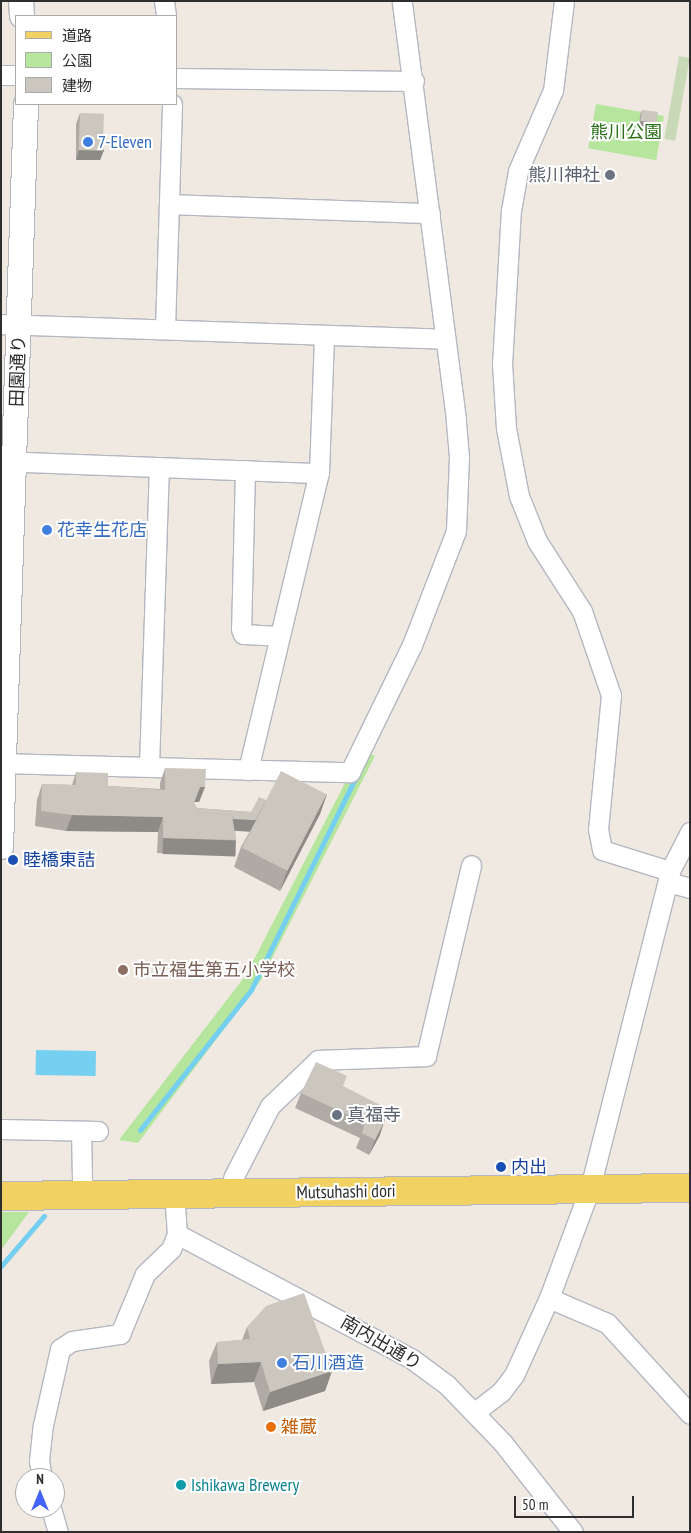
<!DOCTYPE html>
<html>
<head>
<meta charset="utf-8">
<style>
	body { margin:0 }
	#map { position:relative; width:691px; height:1533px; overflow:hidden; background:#efe9e1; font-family:"PT Sans Narrow","Noto Sans JP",sans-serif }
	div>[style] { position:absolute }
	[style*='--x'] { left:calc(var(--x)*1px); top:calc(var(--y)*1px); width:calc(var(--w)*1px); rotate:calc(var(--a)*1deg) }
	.green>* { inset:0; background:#b6e59e; transform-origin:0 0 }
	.cemetery>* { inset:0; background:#c8d9b8; transform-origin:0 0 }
	.water>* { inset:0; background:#75cff0; transform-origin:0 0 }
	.stream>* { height:5px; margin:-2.5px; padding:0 2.5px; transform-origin:2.5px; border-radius:2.5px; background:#75cff0 }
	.roads { filter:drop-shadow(1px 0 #b4b7c1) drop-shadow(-1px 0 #b4b7c1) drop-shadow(0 1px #b4b7c1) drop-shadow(0 -1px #b4b7c1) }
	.minor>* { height:19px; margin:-9.5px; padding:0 9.5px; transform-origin:9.5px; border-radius:9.5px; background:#fff }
	.tertiary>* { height:24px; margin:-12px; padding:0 12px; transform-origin:12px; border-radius:12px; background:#fff }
	.primary>* { height:28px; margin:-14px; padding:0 14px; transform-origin:14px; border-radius:14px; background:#f2d163 }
	.wall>* { inset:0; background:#afaba4 }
	.shaded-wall>* { inset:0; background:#8e8b86; transform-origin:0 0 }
	.building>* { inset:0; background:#cbc7bf; transform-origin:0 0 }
	.dots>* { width:14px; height:14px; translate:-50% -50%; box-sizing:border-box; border:2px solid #fff; border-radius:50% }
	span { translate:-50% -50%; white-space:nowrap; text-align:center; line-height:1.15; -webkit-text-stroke:4px #fff; paint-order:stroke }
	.park-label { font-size:18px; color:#2c6e1b }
	.shop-label { font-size:18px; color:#366cbe }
	.left { translate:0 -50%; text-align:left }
	.worship-label { font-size:18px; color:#5b616d }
	.right { translate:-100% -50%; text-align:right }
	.street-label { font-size:18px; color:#2e2e2e }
	.transit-label { font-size:18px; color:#164399 }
	.education-label { font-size:18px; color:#785e54 }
	.food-label { font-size:18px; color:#c56008 }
	.culture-label { font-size:18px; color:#0d838f }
	.frame { position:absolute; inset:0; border:2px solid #2e2e2e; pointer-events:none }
	.legend { position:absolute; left:15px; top:15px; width:162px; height:90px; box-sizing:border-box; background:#fff; border:1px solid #ababab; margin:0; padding:6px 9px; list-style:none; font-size:15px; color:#2e2e2e }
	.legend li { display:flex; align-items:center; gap:10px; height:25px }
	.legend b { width:25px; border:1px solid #ababab }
	.north { position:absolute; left:15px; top:1468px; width:50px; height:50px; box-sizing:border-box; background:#fff; border:1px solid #ababab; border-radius:50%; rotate:0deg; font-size:14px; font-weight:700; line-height:20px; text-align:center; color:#2e2e2e }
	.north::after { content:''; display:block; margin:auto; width:18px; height:22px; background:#4264fb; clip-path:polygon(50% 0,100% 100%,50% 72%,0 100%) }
	.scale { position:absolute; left:514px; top:1496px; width:120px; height:22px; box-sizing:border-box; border:2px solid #2e2e2e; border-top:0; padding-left:6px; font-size:15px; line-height:18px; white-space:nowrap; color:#2e2e2e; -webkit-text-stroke:4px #fff; paint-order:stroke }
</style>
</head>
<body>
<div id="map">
	<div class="green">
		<div style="left:596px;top:104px;width:69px;height:45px;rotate:10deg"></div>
		<div style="clip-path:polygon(362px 750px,375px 756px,261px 980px,138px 1143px,119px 1140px,246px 975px)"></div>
		<div style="clip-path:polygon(1px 1212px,29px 1212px,1px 1250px)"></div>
	</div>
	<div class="cemetery">
		<div style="left:679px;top:56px;width:11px;height:84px;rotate:10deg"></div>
	</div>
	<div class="water">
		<div style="left:36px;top:1050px;width:60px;height:25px;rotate:1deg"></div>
	</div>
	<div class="stream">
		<div style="--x:140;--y:1130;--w:179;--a:-51.6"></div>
		<div style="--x:251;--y:990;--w:240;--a:-63.8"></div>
		<div style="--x:1;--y:1266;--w:66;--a:-49.3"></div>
	</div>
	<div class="roads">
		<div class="minor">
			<div style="--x:164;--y:1;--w:15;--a:82"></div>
			<div style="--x:564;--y:1;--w:90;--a:97"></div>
			<div style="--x:553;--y:90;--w:88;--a:113.4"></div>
			<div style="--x:518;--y:171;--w:39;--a:100"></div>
			<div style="--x:511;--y:209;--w:154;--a:93.3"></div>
			<div style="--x:502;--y:363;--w:65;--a:86.5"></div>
			<div style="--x:506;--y:428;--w:69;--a:79.2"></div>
			<div style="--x:519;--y:496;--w:48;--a:68.2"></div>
			<div style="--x:537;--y:541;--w:83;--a:57.3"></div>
			<div style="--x:582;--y:611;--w:89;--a:71"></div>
			<div style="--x:611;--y:695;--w:135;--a:95.5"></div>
			<div style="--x:598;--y:829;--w:21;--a:79"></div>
			<div style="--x:602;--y:850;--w:71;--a:17.2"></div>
			<div style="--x:1;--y:75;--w:15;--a:0"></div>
			<div style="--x:176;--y:78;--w:238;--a:0.7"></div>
			<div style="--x:169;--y:204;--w:261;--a:2"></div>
			<div style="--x:1;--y:324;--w:442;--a:1.9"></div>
			<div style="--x:165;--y:329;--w:225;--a:-88.2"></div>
			<div style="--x:1;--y:461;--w:318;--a:2.2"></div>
			<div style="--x:245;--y:470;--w:159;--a:91.4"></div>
			<div style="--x:241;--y:629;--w:5;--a:68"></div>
			<div style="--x:243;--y:634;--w:36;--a:3"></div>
			<div style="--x:1;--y:763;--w:349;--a:1.5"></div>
			<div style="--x:350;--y:772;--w:141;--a:-64"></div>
			<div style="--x:412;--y:645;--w:122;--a:-68.9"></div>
			<div style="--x:456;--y:531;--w:74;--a:-87.7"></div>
			<div style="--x:459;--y:457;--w:38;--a:-95"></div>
			<div style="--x:456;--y:419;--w:421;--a:-97.4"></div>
			<div style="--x:149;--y:766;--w:299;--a:-88.1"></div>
			<div style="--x:248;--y:770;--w:305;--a:-76.6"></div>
			<div style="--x:319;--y:473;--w:138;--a:-87.9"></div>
			<div style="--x:668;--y:882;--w:23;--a:15"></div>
			<div style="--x:1;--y:1129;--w:97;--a:1.2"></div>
			<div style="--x:81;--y:1131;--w:49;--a:88.8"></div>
			<div style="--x:233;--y:1178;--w:81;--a:-62.8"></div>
			<div style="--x:270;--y:1106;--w:66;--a:-43.8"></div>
			<div style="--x:318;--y:1060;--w:108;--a:-2.1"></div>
			<div style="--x:426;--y:1056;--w:196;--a:-76.7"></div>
			<div style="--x:174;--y:1193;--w:41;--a:85.8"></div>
			<div style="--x:177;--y:1234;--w:266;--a:28"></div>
			<div style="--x:412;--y:1359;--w:44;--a:36.6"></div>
			<div style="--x:447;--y:1385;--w:81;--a:46"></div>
			<div style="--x:503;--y:1443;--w:113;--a:51.8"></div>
			<div style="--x:549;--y:1298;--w:63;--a:23.3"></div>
			<div style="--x:607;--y:1323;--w:123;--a:47.6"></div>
			<div style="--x:475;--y:1412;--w:33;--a:-38"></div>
			<div style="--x:501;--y:1392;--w:21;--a:-53"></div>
			<div style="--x:514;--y:1375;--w:85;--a:-65.6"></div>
			<div style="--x:549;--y:1298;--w:117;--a:-69.6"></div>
			<div style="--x:590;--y:1188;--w:327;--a:-75.8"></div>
			<div style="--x:670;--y:871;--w:44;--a:-62.9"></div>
			<div style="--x:42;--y:1478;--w:17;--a:-100"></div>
			<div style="--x:39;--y:1461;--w:36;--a:-84"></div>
			<div style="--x:43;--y:1425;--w:78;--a:-77.4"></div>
			<div style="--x:60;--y:1349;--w:14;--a:-34"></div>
			<div style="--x:72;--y:1341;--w:49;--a:-8.3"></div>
			<div style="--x:120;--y:1334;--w:65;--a:-67.4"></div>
			<div style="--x:145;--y:1274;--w:36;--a:-44"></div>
			<div style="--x:171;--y:1249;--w:16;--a:-68"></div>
			<div style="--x:51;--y:1508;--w:25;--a:74"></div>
		</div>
		<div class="tertiary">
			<div style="--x:21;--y:1;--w:15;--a:86"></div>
			<div style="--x:1;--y:847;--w:743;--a:-88.07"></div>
		</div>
		<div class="primary">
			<div style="--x:1;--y:1196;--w:689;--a:-0.67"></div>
		</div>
	</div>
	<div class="wall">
		<div style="clip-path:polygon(642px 110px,657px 123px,655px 128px,639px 126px,640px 115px)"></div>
		<div style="clip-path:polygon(80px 113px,104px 150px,100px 160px,76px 160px,76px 124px)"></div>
		<div style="clip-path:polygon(165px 768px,205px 787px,199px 802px,195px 802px,194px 803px,197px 808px,251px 812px,266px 800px,327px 794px,320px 814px,280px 891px,234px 867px,241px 847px,250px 831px,235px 830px,236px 840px,231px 855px,157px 853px,158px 832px,66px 831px,35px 826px,37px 800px,42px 784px,72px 785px,76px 772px,108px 786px,160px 789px,160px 783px)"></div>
		<div style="clip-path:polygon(343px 1087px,380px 1135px,369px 1155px,356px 1148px,360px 1138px,295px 1108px,301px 1093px)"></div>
		<div style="clip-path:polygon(247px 1327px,332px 1371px,325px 1391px,263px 1411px,254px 1382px,211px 1384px,209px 1361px,217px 1342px,242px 1340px)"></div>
	</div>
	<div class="shaded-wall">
		<div style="clip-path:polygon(641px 121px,657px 123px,655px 128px,639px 126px)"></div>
		<div style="clip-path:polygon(79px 150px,104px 150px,100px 160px,76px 160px)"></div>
		<div style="clip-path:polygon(200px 787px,205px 787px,199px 802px,194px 802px)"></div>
		<div style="clip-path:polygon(327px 794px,320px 814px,280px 891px,287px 871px)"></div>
		<div style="clip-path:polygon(72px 815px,163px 817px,158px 832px,66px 831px)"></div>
		<div style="left:197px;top:816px;width:60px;height:12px;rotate:4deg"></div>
		<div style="left:163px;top:838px;width:73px;height:16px;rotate:2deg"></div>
		<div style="clip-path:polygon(385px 1119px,380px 1135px,369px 1155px,375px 1140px)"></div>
		<div style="clip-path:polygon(261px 1362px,254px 1382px,211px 1384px,218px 1364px)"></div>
		<div style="clip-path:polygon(332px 1371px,325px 1391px,263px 1411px,270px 1392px)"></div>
	</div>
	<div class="building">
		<div style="left:642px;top:110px;width:16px;height:11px;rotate:7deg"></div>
		<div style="left:80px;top:113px;width:24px;height:37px;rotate:2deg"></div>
		<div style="clip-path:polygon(165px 768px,206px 769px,205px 787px,200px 787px,194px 803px,199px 812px,232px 815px,236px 840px,163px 838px,163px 817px,72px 815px,41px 811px,42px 784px,76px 785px,76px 772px,108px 773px,108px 786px,165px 790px)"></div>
		<div style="left:281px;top:771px;width:51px;height:86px;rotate:27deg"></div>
		<div style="clip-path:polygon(259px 797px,266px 800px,255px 820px,233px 819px,232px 815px,199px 812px,197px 808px,251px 812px)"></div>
		<div style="clip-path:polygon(316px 1062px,347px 1076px,343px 1086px,384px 1107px,385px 1119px,375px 1140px,362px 1133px,365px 1123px,301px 1093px)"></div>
		<div style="clip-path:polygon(304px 1293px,332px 1371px,270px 1392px,261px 1362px,218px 1364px,217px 1342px,250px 1339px,247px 1327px,266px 1306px)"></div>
	</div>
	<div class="dots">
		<div style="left:88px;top:142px;background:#3f7fe0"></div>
		<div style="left:610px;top:175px;background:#6b7280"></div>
		<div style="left:47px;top:530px;background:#3f7fe0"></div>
		<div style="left:13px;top:860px;background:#1a4fb4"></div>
		<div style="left:123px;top:970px;background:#8d6e63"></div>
		<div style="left:337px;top:1115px;background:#6b7280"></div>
		<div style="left:501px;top:1167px;background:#1a4fb4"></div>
		<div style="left:282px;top:1363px;background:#3f7fe0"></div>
		<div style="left:271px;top:1427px;background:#e8710a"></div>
		<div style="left:181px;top:1485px;background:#0f9aa8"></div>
	</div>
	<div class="park-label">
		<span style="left:626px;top:132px">熊川公園</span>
	</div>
	<div class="shop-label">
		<span class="left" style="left:98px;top:142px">7-Eleven</span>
		<span class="left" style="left:57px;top:530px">花幸生花店</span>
		<span class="left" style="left:292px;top:1363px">石川酒造</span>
	</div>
	<div class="worship-label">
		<span class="right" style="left:600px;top:175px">熊川神社</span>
		<span class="left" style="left:347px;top:1115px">真福寺</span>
	</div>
	<div class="street-label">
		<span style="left:18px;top:371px;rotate:-88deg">田園通り</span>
		<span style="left:346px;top:1192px;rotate:-1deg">Mutsuhashi dori</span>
		<span style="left:381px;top:1343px;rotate:30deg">南内出通り</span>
	</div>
	<div class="transit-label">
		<span class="left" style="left:23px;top:860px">睦橋東詰</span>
		<span class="left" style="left:511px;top:1167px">内出</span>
	</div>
	<div class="education-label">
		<span class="left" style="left:133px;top:970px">市立福生第五小学校</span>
	</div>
	<div class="food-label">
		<span class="left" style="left:281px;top:1427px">雑蔵</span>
	</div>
	<div class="culture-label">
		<span class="left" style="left:191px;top:1485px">Ishikawa Brewery</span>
	</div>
	<div class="frame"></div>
	<ul class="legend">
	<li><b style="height:6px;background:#f2d163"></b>道路</li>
	<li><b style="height:14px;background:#b6e59e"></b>公園</li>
	<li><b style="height:14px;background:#cbc7bf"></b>建物</li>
	</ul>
	<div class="north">N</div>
	<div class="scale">50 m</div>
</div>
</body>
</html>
